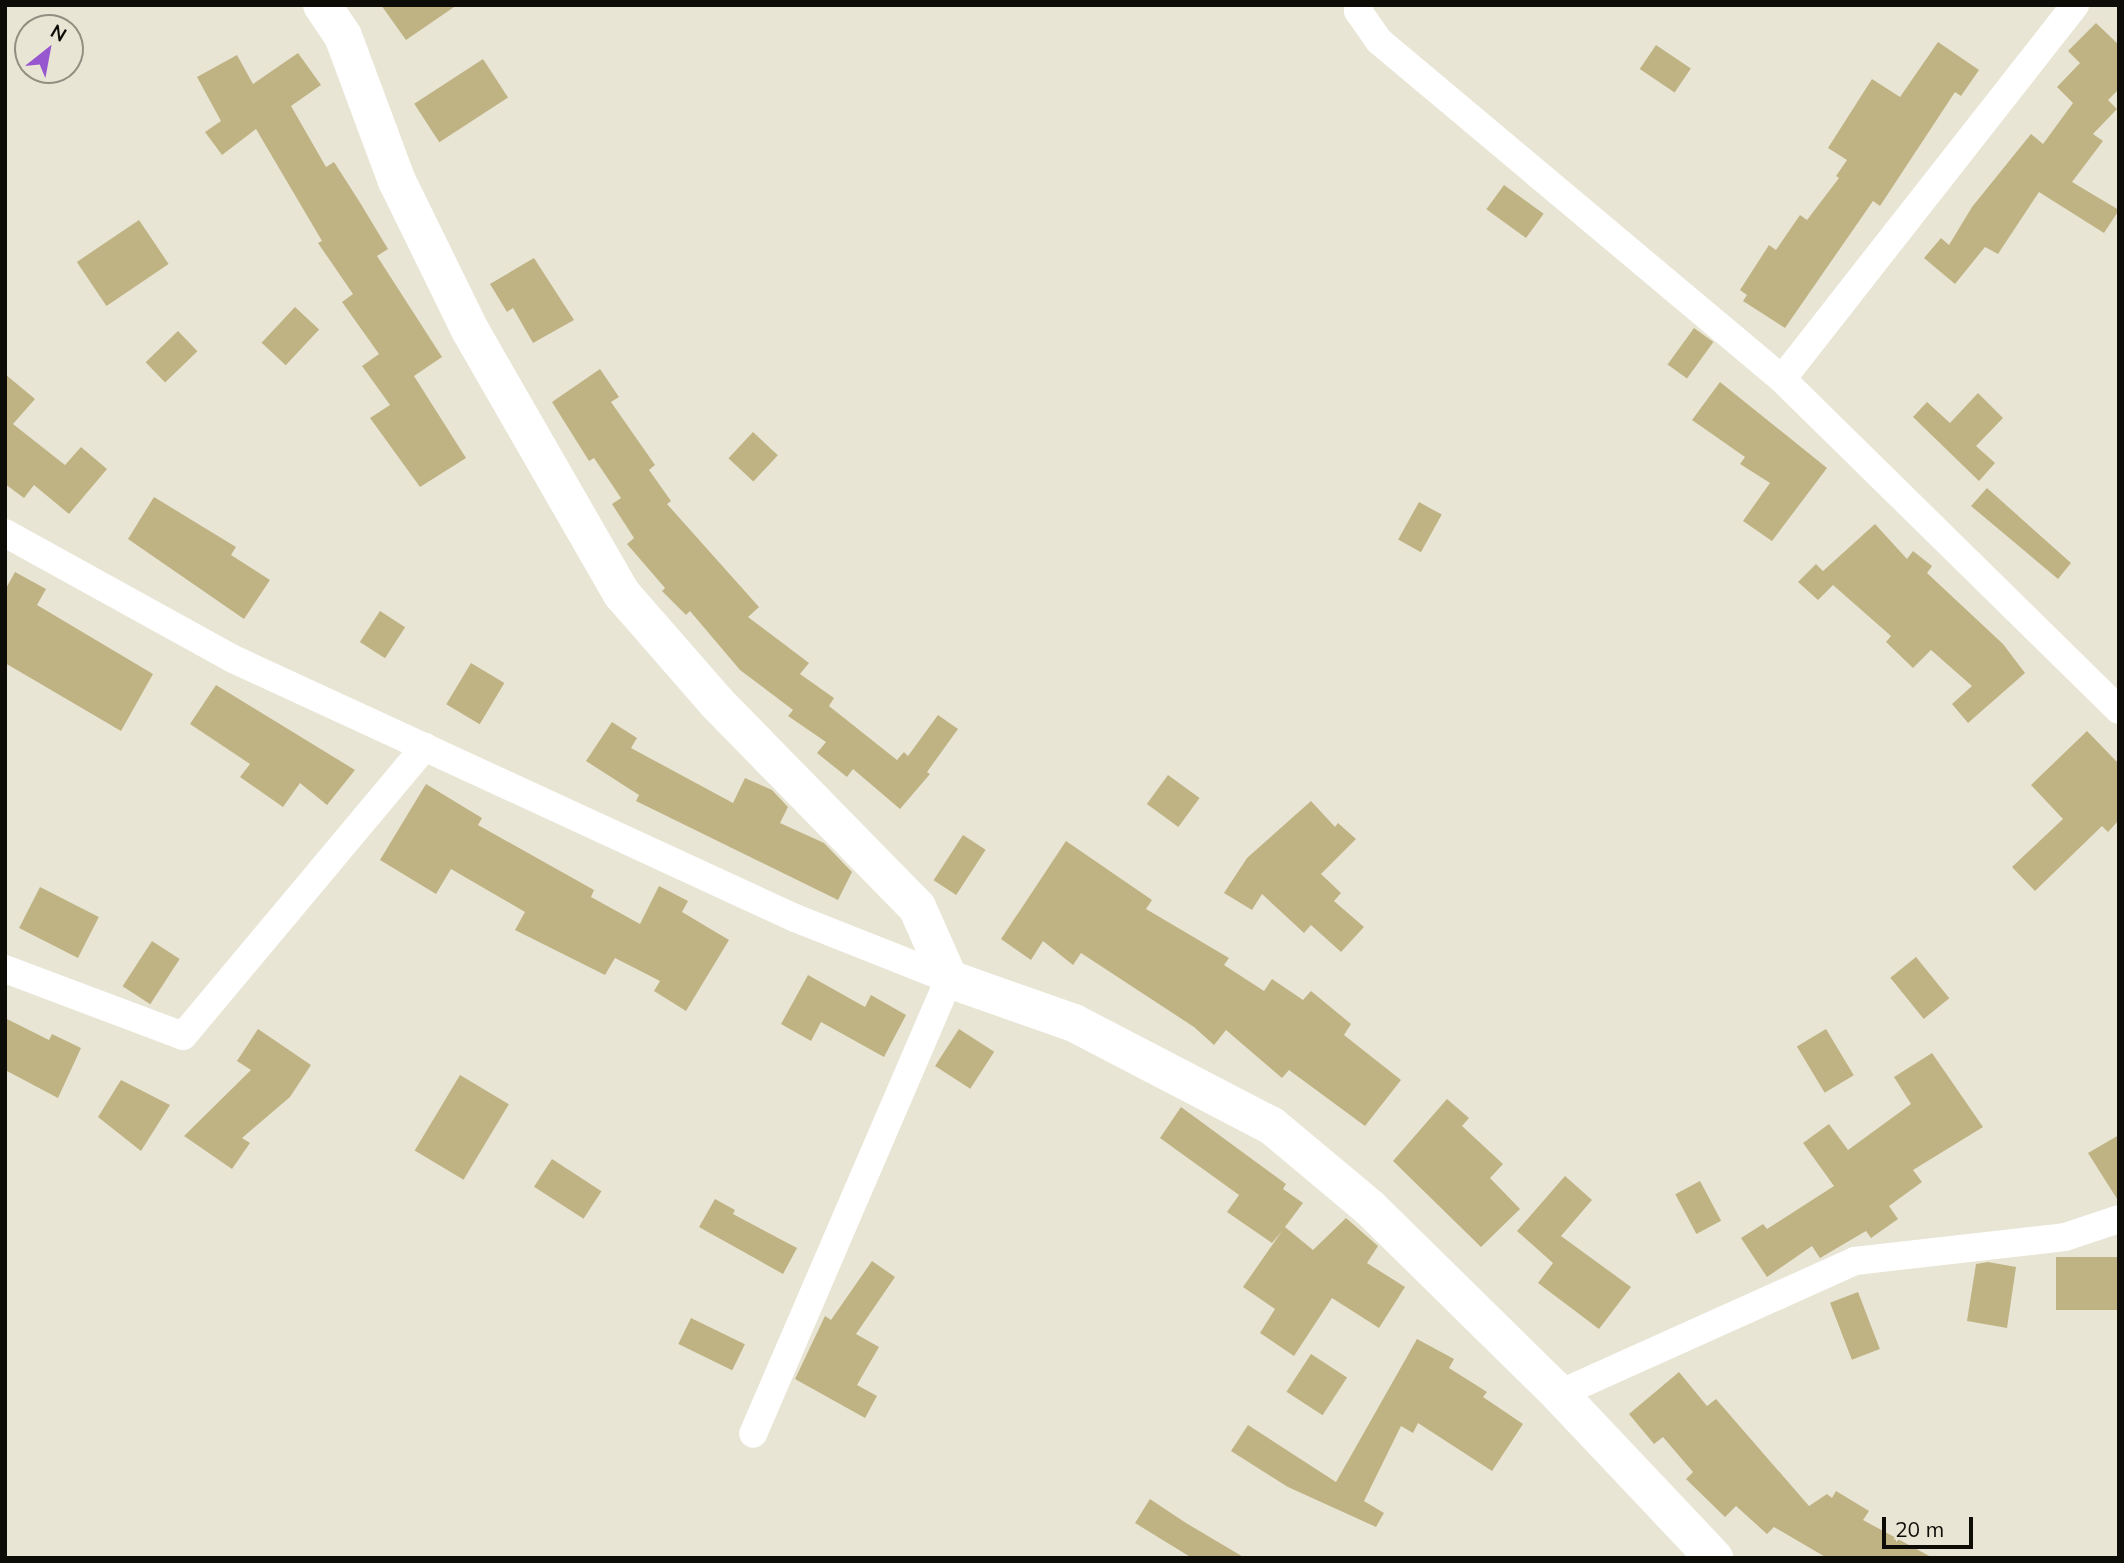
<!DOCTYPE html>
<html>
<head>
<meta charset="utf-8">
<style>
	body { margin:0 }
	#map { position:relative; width:2124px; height:1563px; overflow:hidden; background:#e9e5d4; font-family:Mulish,sans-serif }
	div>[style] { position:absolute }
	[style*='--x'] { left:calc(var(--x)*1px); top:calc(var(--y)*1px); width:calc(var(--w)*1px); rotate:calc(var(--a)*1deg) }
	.building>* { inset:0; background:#bfb384; transform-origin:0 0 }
	.street>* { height:28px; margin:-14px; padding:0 14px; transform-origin:14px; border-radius:14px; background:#fff }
	.secondary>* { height:38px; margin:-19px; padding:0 19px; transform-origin:19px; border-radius:19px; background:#fff }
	span { translate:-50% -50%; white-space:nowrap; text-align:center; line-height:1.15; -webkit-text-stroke:7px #e9e5d4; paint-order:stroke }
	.frame { position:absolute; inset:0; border:7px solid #0d0c07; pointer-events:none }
	.north { position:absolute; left:14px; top:14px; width:70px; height:70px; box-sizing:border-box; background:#e9e5d4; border:2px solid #918e82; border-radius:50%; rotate:31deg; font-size:19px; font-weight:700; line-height:28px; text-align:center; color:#0d0c07 }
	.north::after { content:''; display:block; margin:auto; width:24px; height:32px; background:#9758cf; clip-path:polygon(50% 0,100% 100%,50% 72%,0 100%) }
	.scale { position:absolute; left:1882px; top:1517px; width:91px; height:32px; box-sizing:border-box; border:4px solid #0d0c07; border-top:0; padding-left:9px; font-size:21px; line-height:24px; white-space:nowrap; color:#0d0c07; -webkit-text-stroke:5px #e9e5d4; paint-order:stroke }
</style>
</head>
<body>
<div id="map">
	<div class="building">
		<div style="clip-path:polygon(381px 5px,457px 5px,406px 40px)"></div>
		<div style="clip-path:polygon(2096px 23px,2119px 45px,2119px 89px,2108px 100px,2117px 109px,2093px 134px,2103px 141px,2072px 182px,2119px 210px,2104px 233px,2039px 192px,1998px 254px,1985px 247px,1955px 284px,1924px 258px,1941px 238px,1949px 245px,1972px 207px,2031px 134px,2043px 144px,2073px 103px,2057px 87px,2080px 63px,2068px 51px)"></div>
		<div style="clip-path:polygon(1938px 42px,1979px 70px,1961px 96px,1955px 92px,1880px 206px,1873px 201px,1785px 328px,1743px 301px,1747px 295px,1740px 290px,1769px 245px,1776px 250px,1800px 215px,1807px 220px,1839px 178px,1836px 176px,1847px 160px,1828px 148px,1872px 79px,1900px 97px)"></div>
		<div style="left:1656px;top:45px;width:42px;height:29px;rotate:34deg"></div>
		<div style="clip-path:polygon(298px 53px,321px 85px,291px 106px,326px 167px,334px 162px,359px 201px,388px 249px,377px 256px,442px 357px,414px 376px,466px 458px,420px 487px,370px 418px,390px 405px,362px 366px,379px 354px,342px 302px,353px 294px,318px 243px,322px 241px,256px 129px,222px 155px,205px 132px,221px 121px,197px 77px,237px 55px,253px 84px)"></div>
		<div style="left:483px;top:59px;width:46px;height:82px;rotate:57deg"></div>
		<div style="left:1504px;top:185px;width:49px;height:30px;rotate:36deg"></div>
		<div style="left:139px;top:220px;width:53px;height:75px;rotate:56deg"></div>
		<div style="clip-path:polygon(534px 258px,574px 320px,533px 343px,513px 308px,507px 312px,490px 284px)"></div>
		<div style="left:295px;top:307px;width:33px;height:49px;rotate:43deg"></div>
		<div style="left:1694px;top:328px;width:24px;height:45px;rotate:36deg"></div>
		<div style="left:178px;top:331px;width:28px;height:45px;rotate:46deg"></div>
		<div style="clip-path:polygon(600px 369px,619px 397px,611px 402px,655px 465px,649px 470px,671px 501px,667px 504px,759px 607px,748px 617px,809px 663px,800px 674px,834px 698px,829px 706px,897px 760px,904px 752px,908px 756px,938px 715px,958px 729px,927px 772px,930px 774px,900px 809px,853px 769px,847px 777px,817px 753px,826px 742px,788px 716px,793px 710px,740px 670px,690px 611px,686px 615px,662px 591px,665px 588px,627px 544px,634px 538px,612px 504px,621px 498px,594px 458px,589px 461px,552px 402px)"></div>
		<div style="clip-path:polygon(5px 374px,35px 399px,13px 424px,65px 465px,81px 447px,107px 469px,69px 514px,34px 485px,24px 498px,5px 484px)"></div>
		<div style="clip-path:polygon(1720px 382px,1827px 468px,1772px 541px,1743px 521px,1770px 483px,1740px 464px,1745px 457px,1692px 420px)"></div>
		<div style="clip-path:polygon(1978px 393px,2003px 418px,1976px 446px,1995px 463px,1979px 481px,1913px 417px,1927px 402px,1950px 423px)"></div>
		<div style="left:753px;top:432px;width:34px;height:36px;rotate:43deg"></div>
		<div style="clip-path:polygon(1987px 488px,2071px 563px,2058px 579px,1971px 506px)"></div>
		<div style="clip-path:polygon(154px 497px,236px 547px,231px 555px,270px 580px,244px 619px,128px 539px)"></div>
		<div style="left:1419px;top:502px;width:26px;height:43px;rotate:29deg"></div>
		<div style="clip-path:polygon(1875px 524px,1907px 559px,1913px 551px,1932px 566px,1927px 573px,2003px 644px,2025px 673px,1968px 723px,1952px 704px,1972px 686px,1931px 650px,1913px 668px,1886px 642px,1891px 636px,1833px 585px,1818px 600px,1798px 582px,1816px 564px,1823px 571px)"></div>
		<div style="clip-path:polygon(15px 572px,46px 589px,37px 605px,153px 674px,121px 731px,5px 663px,5px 590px)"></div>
		<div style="left:380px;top:611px;width:30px;height:37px;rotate:33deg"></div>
		<div style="left:471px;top:663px;width:39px;height:48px;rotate:31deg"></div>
		<div style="clip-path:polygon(216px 685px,355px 770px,327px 805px,300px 783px,283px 807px,240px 777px,250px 764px,190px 724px)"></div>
		<div style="clip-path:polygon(612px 722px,637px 738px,631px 748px,733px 803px,745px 778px,772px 790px,788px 807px,780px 823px,824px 843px,852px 872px,838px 900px,636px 801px,639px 795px,586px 761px)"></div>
		<div style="clip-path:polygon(2087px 731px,2119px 764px,2119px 820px,2108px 832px,2102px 826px,2035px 891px,2012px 867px,2063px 819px,2031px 785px)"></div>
		<div style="left:1168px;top:775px;width:39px;height:36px;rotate:36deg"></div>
		<div style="clip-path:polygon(426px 784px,482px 818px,478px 825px,594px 890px,591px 897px,640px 924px,659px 886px,688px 901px,682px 912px,729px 940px,686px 1011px,654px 991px,660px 981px,615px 958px,605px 975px,515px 930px,525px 912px,451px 869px,436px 894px,380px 860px)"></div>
		<div style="clip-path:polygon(1311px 801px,1335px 827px,1338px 823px,1356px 839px,1321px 874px,1341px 893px,1334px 901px,1364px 927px,1341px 952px,1311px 925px,1304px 933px,1262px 894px,1252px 910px,1224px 893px,1247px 858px)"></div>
		<div style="left:963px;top:835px;width:27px;height:54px;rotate:33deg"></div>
		<div style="clip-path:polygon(1066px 841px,1152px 900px,1146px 909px,1229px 958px,1224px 965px,1264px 991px,1272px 979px,1303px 1000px,1311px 991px,1351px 1024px,1344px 1035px,1401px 1080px,1365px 1126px,1289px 1070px,1282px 1078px,1226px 1030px,1214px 1045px,1194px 1027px,1081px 953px,1073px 965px,1043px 941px,1031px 960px,1001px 939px)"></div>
		<div style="left:40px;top:887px;width:66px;height:46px;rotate:27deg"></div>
		<div style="left:152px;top:941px;width:33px;height:54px;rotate:33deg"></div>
		<div style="left:1916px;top:957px;width:53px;height:33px;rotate:51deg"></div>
		<div style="clip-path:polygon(808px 975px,865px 1007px,871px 995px,906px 1015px,884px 1057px,821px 1022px,811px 1041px,781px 1024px)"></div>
		<div style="clip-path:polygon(5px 1018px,49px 1040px,52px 1034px,81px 1048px,58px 1098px,5px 1070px)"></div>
		<div style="clip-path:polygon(258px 1029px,311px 1065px,290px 1097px,242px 1138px,250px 1143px,232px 1169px,184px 1136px,251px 1070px,237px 1061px)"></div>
		<div style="left:959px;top:1029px;width:42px;height:44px;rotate:33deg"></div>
		<div style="left:1826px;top:1029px;width:54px;height:34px;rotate:59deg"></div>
		<div style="clip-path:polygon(1932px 1053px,1983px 1127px,1913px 1170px,1922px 1182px,1889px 1206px,1898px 1219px,1871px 1238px,1866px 1231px,1820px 1258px,1812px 1246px,1767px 1277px,1741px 1238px,1763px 1224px,1767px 1229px,1834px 1186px,1803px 1143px,1829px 1124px,1848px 1150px,1911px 1104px,1894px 1077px)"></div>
		<div style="left:460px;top:1075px;width:57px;height:88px;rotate:31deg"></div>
		<div style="clip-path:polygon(121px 1080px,170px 1105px,141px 1151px,98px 1117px)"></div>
		<div style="clip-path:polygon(1447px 1099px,1469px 1118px,1462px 1126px,1503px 1164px,1490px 1178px,1520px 1209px,1481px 1247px,1393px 1161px)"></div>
		<div style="clip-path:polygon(1181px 1107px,1286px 1184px,1283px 1189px,1303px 1203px,1285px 1227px,1313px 1250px,1346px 1218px,1378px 1246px,1367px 1263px,1405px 1287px,1379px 1328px,1332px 1298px,1294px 1356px,1260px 1333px,1275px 1309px,1243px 1287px,1282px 1231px,1272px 1243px,1227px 1212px,1239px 1195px,1160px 1138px)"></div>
		<div style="clip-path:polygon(2119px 1135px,2119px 1202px,2088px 1153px)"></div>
		<div style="left:552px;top:1159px;width:59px;height:33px;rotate:33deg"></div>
		<div style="clip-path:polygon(1565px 1176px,1592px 1200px,1561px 1236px,1631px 1287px,1599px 1329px,1538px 1283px,1553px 1263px,1517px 1231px)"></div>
		<div style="left:1700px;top:1181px;width:45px;height:28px;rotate:62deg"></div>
		<div style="clip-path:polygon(715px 1199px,735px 1210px,733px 1214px,797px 1248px,783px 1274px,699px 1227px)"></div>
		<div style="left:2119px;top:1257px;width:53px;height:63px;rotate:90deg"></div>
		<div style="clip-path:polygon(872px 1261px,895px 1277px,856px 1334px,879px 1347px,857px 1385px,877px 1396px,865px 1418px,795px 1379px,825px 1316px,831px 1320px)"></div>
		<div style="clip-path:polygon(1988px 1262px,2016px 1267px,2007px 1328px,1967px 1321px,1976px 1264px)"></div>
		<div style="left:1858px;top:1292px;width:61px;height:30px;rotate:69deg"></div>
		<div style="left:691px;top:1318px;width:60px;height:29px;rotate:26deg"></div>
		<div style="clip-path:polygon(1417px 1339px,1454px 1359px,1449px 1368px,1487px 1392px,1483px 1397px,1523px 1424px,1492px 1471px,1418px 1423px,1413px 1433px,1401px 1426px,1364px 1501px,1384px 1513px,1376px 1527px,1288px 1487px,1231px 1451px,1248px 1425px,1336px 1482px)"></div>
		<div style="left:1311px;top:1354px;width:43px;height:45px;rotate:33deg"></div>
		<div style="clip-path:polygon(1679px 1372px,1707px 1406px,1716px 1399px,1809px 1506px,1827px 1494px,1832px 1498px,1836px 1491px,1869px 1511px,1863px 1520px,1933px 1558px,1827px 1558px,1774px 1527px,1767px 1534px,1736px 1506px,1725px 1517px,1686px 1479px,1693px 1472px,1663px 1437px,1654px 1444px,1629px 1414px)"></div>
		<div style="clip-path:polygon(1150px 1499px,1186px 1523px,1245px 1558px,1192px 1558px,1135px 1523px)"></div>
	</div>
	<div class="street">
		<div style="--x:1359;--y:5;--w:6;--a:99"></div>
		<div style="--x:1358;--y:11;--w:37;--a:55"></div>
		<div style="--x:1379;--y:41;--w:526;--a:39.99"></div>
		<div style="--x:1782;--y:379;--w:472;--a:44.5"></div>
		<div style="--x:1782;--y:379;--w:475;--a:-51.9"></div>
		<div style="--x:5;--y:533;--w:258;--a:28.9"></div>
		<div style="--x:231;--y:658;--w:621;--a:24.75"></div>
		<div style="--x:795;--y:918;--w:166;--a:21.6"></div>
		<div style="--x:949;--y:979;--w:495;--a:113.3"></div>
		<div style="--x:5;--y:969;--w:190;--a:20.6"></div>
		<div style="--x:183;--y:1036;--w:377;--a:-50.1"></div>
		<div style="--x:1559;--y:1394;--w:325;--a:-24.2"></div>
		<div style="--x:1855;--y:1261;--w:211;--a:-6.5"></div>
		<div style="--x:2065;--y:1237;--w:57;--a:-18.4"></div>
	</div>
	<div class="secondary">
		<div style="--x:322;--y:5;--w:37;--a:56"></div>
		<div style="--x:343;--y:36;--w:155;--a:69.6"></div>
		<div style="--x:397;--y:181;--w:166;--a:63.9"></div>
		<div style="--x:470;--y:330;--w:305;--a:60.1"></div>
		<div style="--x:622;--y:594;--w:145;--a:48.9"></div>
		<div style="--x:717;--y:703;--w:286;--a:45.6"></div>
		<div style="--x:917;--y:907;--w:79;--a:66"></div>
		<div style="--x:949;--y:979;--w:133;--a:19.4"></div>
		<div style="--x:1074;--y:1023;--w:223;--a:27.5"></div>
		<div style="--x:1272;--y:1126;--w:128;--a:39.9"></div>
		<div style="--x:1370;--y:1208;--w:265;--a:44.5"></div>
		<div style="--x:1559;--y:1394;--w:226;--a:46.6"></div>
	</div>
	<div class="frame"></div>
	<div class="north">N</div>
	<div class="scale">20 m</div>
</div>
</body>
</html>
